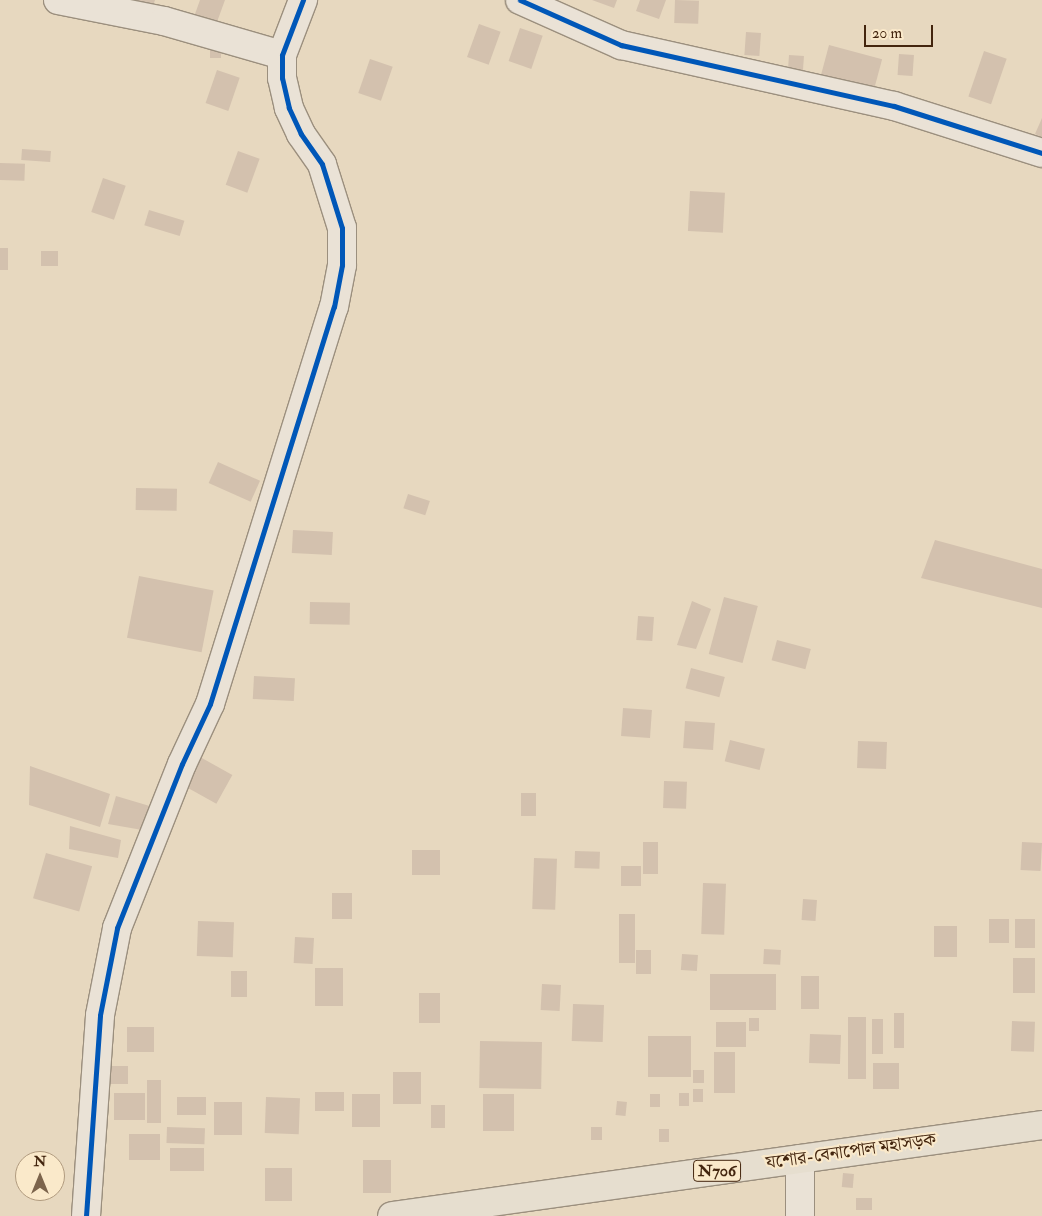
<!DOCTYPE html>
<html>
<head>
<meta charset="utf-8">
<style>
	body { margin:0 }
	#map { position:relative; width:1042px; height:1216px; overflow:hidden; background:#e7d8bf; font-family:"IM FELL Double Pica","Noto Serif Bengali",serif }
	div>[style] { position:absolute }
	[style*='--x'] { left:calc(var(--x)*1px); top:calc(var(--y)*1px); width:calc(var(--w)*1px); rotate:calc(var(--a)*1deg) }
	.building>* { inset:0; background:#d3c1ae; transform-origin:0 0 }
	.roads { filter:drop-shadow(1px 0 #9b8f7e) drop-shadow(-1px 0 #9b8f7e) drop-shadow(0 1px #9b8f7e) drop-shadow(0 -1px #9b8f7e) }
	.minor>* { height:28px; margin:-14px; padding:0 14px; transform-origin:14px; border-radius:14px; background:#eae2d6 }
	.highway>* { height:28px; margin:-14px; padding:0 14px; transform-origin:14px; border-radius:14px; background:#e6decf }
	.cycleway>* { height:5px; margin:-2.5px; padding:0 2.5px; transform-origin:2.5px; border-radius:2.5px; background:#0057b8 }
	span { translate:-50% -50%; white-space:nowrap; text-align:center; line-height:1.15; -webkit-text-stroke:4px #fae9ca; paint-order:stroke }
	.shield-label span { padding:1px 4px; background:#fae9ca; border:1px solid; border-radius:4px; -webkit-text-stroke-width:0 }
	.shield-label { font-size:16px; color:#43250e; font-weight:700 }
	.street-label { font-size:18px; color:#43250e }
	.north { position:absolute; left:15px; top:1151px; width:50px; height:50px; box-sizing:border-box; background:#fae9ca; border:1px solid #b19b7f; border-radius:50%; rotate:0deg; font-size:14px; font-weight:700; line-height:20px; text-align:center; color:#43250e }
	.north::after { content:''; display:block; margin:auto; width:18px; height:22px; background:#7c644c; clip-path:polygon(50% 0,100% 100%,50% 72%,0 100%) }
	.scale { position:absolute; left:864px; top:25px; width:69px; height:22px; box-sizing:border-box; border:2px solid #43250e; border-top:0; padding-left:6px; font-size:15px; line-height:18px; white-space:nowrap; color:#43250e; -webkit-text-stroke:4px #fae9ca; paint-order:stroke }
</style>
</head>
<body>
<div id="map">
	<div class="building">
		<div style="clip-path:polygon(127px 0,155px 0,152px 9px)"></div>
		<div style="clip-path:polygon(200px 0,225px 0,217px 22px,195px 14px)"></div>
		<div style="clip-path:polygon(592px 0,617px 0,614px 8px)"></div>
		<div style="clip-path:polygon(640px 0,666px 0,659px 19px,636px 11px)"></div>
		<div style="left:675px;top:0;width:24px;height:23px;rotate:2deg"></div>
		<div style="left:479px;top:24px;width:23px;height:35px;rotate:20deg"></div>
		<div style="left:520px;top:28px;width:24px;height:35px;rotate:19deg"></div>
		<div style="left:746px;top:32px;width:15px;height:23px;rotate:4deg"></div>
		<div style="left:210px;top:41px;width:11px;height:17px"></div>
		<div style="left:829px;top:45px;width:55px;height:33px;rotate:15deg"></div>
		<div style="left:984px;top:51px;width:24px;height:48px;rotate:19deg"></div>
		<div style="left:899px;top:54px;width:15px;height:21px;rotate:4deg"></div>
		<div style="left:789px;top:55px;width:15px;height:21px;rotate:4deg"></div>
		<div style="left:370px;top:59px;width:24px;height:36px;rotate:19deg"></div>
		<div style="left:217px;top:70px;width:24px;height:35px;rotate:19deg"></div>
		<div style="clip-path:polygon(1042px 118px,1042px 137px,1035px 134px)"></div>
		<div style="left:22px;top:149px;width:29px;height:11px;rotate:4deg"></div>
		<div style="left:238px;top:151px;width:23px;height:36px;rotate:20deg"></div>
		<div style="left:0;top:163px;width:25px;height:17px;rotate:2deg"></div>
		<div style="left:103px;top:178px;width:24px;height:36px;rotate:19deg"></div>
		<div style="left:690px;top:191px;width:35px;height:40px;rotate:3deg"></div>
		<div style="left:149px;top:210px;width:37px;height:16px;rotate:17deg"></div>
		<div style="left:0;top:248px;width:8px;height:22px"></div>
		<div style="left:41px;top:251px;width:17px;height:15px"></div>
		<div style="left:218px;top:462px;width:46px;height:23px;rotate:24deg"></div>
		<div style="left:136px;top:488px;width:41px;height:22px;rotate:1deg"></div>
		<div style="left:408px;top:494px;width:23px;height:15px;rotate:18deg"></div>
		<div style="left:293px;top:530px;width:40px;height:23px;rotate:3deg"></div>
		<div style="clip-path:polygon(935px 540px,1042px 569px,1042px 608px,921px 578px)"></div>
		<div style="left:139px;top:576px;width:76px;height:63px;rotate:11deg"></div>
		<div style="left:724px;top:597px;width:35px;height:59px;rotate:15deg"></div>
		<div style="clip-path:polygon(692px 601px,711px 609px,696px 649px,677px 645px)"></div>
		<div style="left:310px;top:602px;width:40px;height:22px;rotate:1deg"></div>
		<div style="left:638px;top:616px;width:16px;height:24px;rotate:4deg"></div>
		<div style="left:777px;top:640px;width:35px;height:21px;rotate:15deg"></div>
		<div style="left:691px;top:668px;width:35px;height:21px;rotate:15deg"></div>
		<div style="left:254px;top:676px;width:41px;height:23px;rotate:3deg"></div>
		<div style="left:623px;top:708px;width:29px;height:28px;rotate:4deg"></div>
		<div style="left:685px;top:721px;width:30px;height:27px;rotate:4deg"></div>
		<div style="left:730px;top:740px;width:36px;height:22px;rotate:14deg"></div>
		<div style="left:858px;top:741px;width:29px;height:27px;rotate:2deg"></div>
		<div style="left:200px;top:757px;width:37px;height:33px;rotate:29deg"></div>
		<div style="clip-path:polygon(30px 766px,110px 794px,100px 827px,29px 805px)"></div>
		<div style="left:664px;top:781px;width:23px;height:27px;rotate:2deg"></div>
		<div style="left:521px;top:793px;width:15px;height:23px"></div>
		<div style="clip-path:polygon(116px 796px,153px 807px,148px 831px,108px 824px)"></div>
		<div style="clip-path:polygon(70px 826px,121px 840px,118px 858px,69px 849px)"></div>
		<div style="left:643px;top:842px;width:15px;height:32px"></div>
		<div style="left:1022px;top:842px;width:20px;height:28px;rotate:3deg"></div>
		<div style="left:412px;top:850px;width:28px;height:25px"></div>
		<div style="left:575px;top:851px;width:25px;height:17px;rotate:2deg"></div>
		<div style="left:46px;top:853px;width:48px;height:47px;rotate:16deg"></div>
		<div style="left:534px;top:858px;width:23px;height:51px;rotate:2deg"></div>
		<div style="left:621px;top:866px;width:20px;height:20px"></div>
		<div style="left:703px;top:883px;width:23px;height:51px;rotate:2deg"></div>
		<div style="left:332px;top:893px;width:20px;height:26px"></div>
		<div style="left:803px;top:899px;width:14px;height:21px;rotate:4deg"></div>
		<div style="left:619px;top:914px;width:16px;height:49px"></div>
		<div style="left:989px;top:919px;width:20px;height:24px"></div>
		<div style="left:1015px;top:919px;width:20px;height:29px"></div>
		<div style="left:198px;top:921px;width:36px;height:35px;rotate:2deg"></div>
		<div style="left:934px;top:926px;width:23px;height:31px"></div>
		<div style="left:295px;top:937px;width:19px;height:26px;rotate:3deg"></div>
		<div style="left:764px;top:949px;width:17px;height:15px;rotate:3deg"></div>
		<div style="left:636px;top:950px;width:15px;height:24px"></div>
		<div style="left:682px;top:954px;width:16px;height:16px;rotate:4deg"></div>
		<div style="left:1013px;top:958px;width:22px;height:35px"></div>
		<div style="left:315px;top:968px;width:28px;height:38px"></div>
		<div style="left:231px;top:971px;width:16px;height:26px"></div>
		<div style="left:710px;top:974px;width:66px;height:36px"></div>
		<div style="left:801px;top:976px;width:18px;height:33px"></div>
		<div style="left:542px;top:984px;width:19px;height:26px;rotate:3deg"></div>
		<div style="left:419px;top:993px;width:21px;height:30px"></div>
		<div style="left:573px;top:1004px;width:31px;height:37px;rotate:2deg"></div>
		<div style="left:894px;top:1013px;width:10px;height:35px"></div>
		<div style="left:848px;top:1017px;width:18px;height:62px"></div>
		<div style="left:749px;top:1018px;width:10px;height:13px"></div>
		<div style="left:872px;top:1019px;width:11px;height:35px"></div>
		<div style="left:1012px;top:1021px;width:23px;height:30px;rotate:2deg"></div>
		<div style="left:716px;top:1022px;width:30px;height:25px"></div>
		<div style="left:127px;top:1027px;width:27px;height:25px"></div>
		<div style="left:810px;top:1034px;width:31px;height:29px;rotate:2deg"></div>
		<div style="left:648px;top:1036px;width:43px;height:41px"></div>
		<div style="left:480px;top:1041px;width:62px;height:47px;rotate:1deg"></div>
		<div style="left:714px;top:1052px;width:21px;height:41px"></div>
		<div style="left:873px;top:1063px;width:26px;height:26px"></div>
		<div style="left:99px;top:1066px;width:29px;height:18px"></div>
		<div style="left:693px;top:1070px;width:11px;height:13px"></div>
		<div style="left:393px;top:1072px;width:28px;height:32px"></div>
		<div style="left:147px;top:1080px;width:14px;height:43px"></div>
		<div style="left:693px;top:1089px;width:10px;height:13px"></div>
		<div style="left:315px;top:1092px;width:29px;height:19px"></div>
		<div style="left:114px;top:1093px;width:31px;height:27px"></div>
		<div style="left:679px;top:1093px;width:10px;height:13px"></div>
		<div style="left:352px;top:1094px;width:28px;height:33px"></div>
		<div style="left:483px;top:1094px;width:31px;height:37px"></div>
		<div style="left:650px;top:1094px;width:10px;height:13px"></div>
		<div style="left:177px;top:1097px;width:29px;height:18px"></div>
		<div style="left:266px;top:1097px;width:34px;height:36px;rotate:2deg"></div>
		<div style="left:617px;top:1101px;width:10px;height:14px;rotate:6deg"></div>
		<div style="left:214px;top:1102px;width:28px;height:33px"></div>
		<div style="left:431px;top:1105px;width:14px;height:23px"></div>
		<div style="left:167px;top:1127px;width:38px;height:16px;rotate:2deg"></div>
		<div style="left:591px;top:1127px;width:11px;height:13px"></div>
		<div style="left:659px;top:1129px;width:10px;height:13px"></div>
		<div style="left:129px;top:1134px;width:31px;height:26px"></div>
		<div style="left:170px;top:1148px;width:34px;height:23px"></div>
		<div style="left:363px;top:1160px;width:28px;height:33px"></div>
		<div style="left:265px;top:1168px;width:27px;height:33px"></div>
		<div style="left:843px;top:1173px;width:11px;height:14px;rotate:5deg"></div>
		<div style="left:856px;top:1198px;width:16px;height:12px"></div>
	</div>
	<div class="roads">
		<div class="minor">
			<div style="--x:58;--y:0;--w:108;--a:11.2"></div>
			<div style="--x:164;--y:21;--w:123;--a:16.1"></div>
			<div style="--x:520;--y:0;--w:111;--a:24"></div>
			<div style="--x:621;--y:45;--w:280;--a:12.6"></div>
			<div style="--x:894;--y:106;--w:155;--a:17.6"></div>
			<div style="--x:800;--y:1159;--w:57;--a:90"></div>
			<div style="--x:86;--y:1216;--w:201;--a:-86"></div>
			<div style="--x:100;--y:1015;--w:89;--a:-78.9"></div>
			<div style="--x:117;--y:928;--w:176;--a:-68.4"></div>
			<div style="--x:182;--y:764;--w:66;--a:-65"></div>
			<div style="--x:210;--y:704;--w:416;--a:-72.7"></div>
			<div style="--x:334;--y:307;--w:43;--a:-79.2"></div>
			<div style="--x:342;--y:265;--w:37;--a:-90"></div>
			<div style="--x:342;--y:228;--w:67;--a:-107.4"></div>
			<div style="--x:322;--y:164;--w:37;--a:-125"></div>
			<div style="--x:301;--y:134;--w:29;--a:-115"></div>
			<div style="--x:289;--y:108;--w:31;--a:-103"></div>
			<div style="--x:282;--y:78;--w:23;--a:-90"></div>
			<div style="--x:282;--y:55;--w:59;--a:-69.1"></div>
		</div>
		<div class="highway">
			<div style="--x:392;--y:1216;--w:656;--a:-7.97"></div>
		</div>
	</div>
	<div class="cycleway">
		<div style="--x:520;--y:0;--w:111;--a:24"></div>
		<div style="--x:621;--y:45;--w:280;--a:12.6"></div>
		<div style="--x:894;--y:106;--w:155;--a:17.6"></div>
		<div style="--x:86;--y:1216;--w:201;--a:-86"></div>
		<div style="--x:100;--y:1015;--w:89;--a:-78.9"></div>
		<div style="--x:117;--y:928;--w:176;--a:-68.4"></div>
		<div style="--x:182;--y:764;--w:66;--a:-65"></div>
		<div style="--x:210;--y:704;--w:416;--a:-72.7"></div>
		<div style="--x:334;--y:307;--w:43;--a:-79.2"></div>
		<div style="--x:342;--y:265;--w:37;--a:-90"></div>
		<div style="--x:342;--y:228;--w:67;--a:-107.4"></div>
		<div style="--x:322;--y:164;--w:37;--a:-125"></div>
		<div style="--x:301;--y:134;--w:29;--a:-115"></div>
		<div style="--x:289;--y:108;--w:31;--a:-103"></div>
		<div style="--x:282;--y:78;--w:23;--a:-90"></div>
		<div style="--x:282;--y:55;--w:59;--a:-69.1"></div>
	</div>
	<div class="shield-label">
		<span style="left:717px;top:1171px">N706</span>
	</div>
	<div class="street-label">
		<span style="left:851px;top:1152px;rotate:-8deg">যশোর-বেনাপোল মহাসড়ক</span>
	</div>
	<div class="north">N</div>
	<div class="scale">20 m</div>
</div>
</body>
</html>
